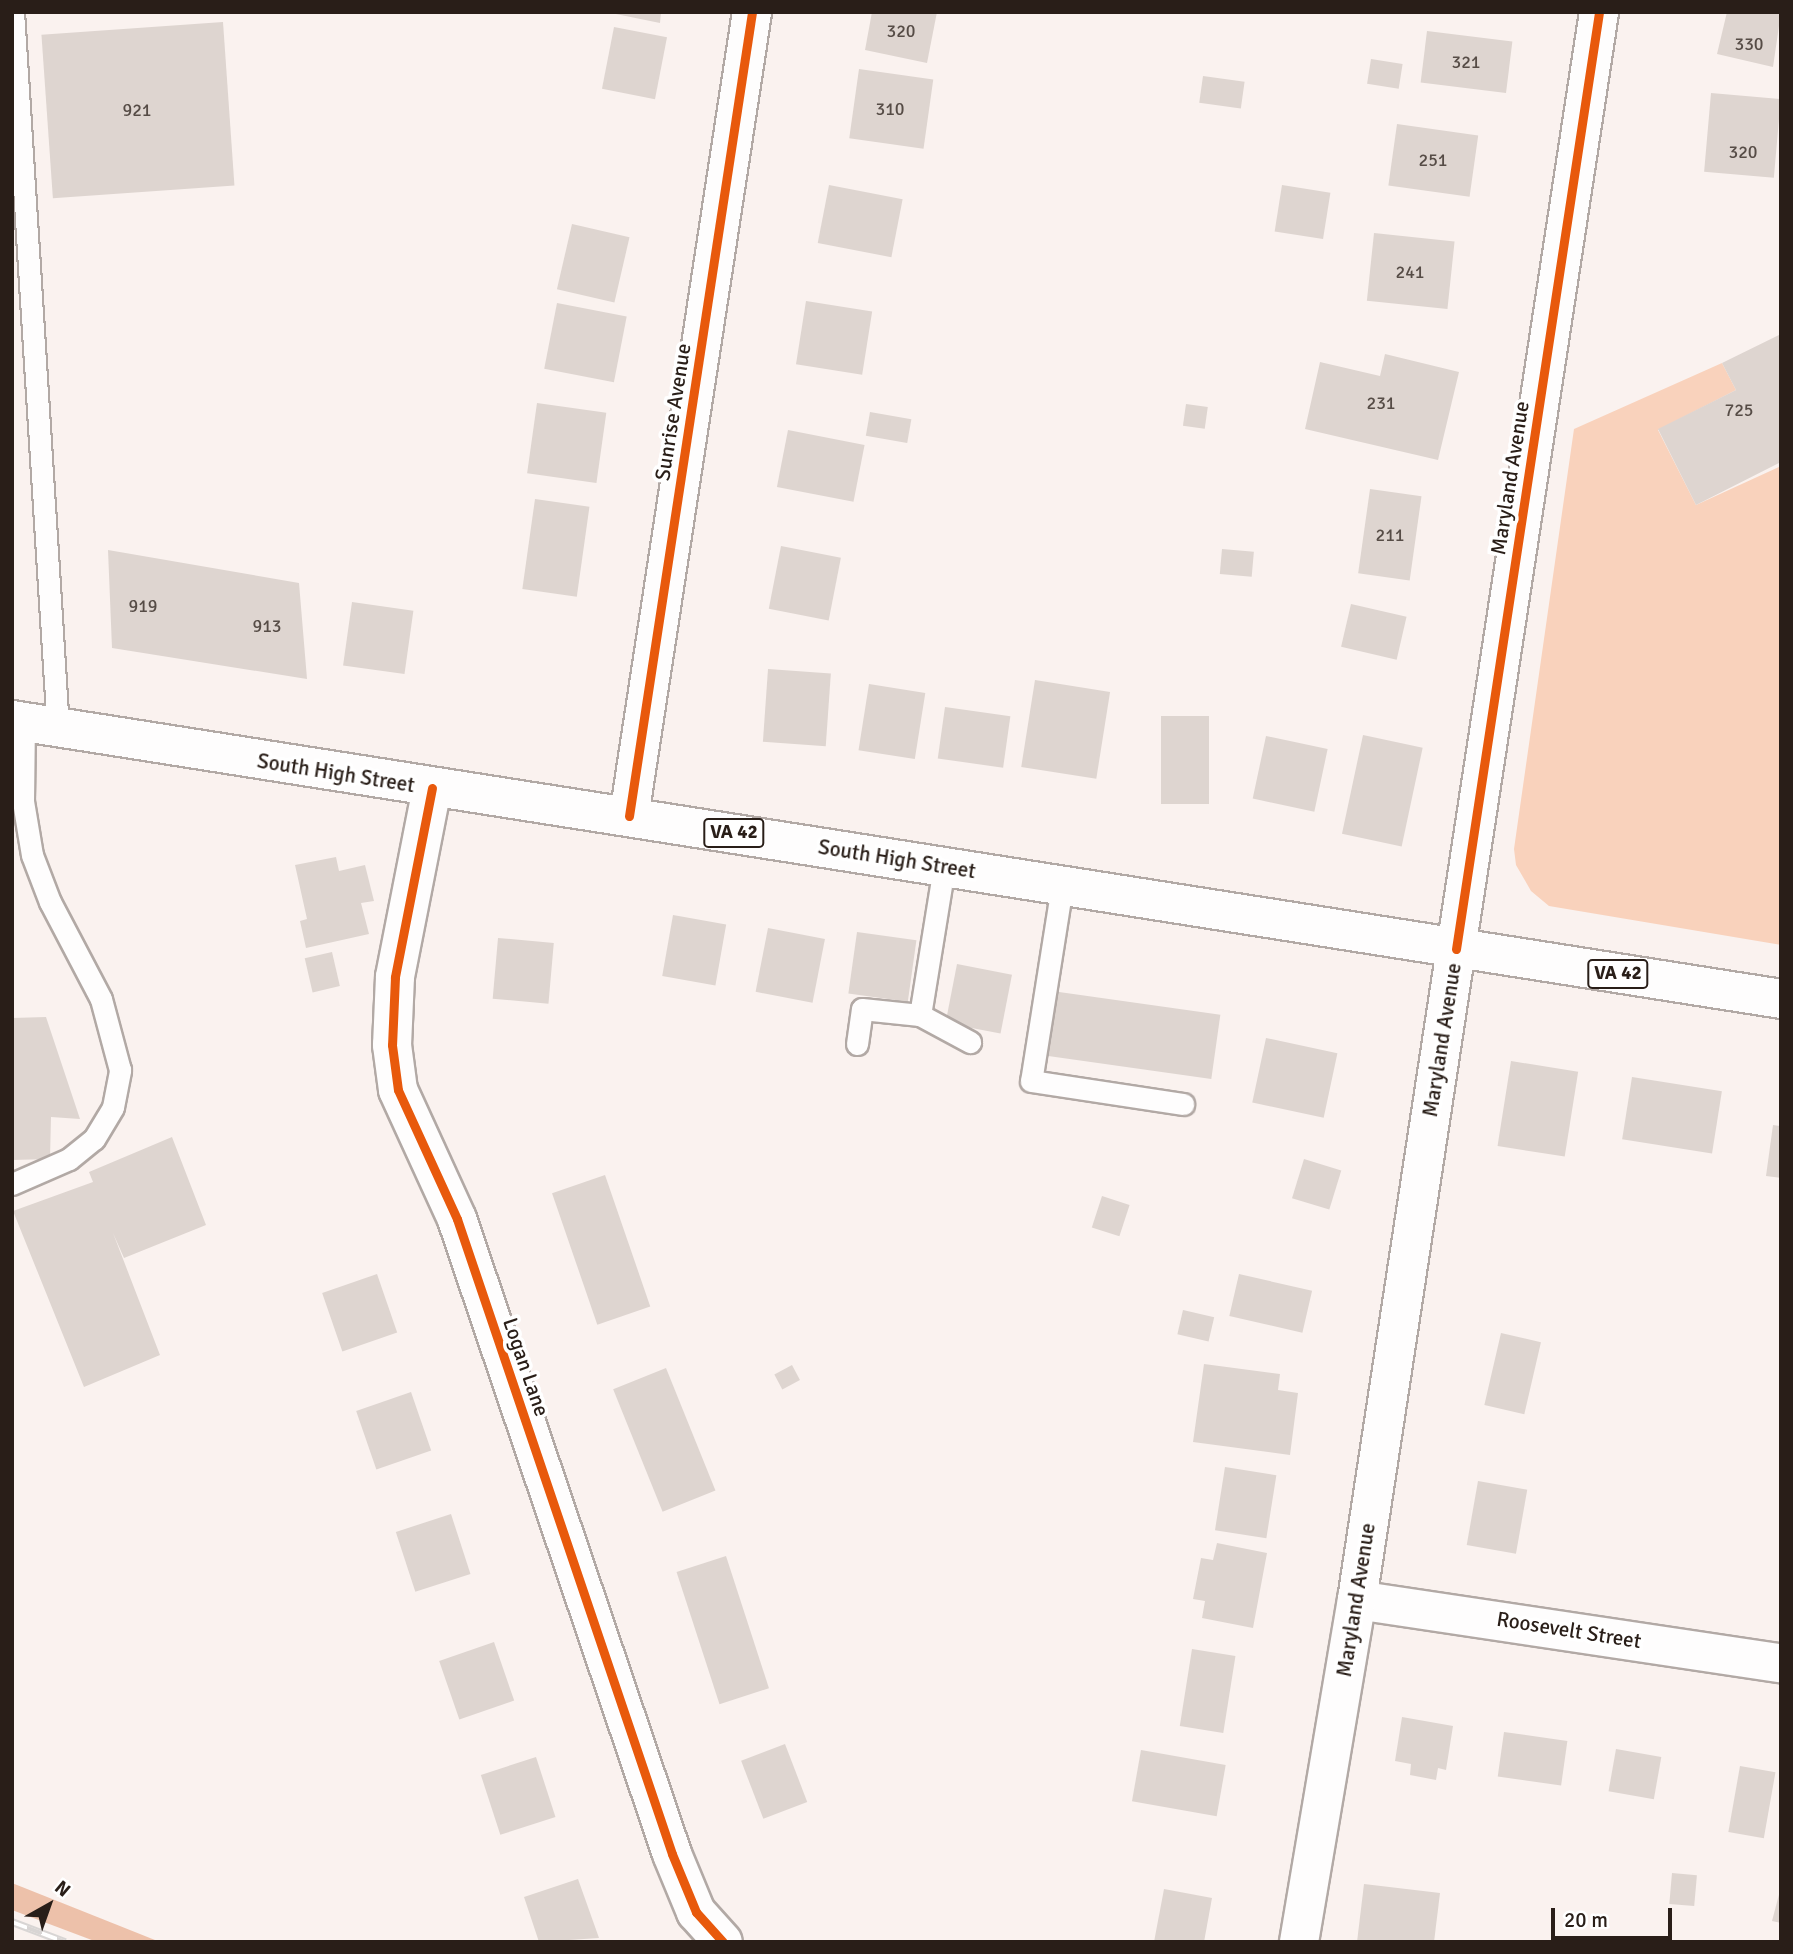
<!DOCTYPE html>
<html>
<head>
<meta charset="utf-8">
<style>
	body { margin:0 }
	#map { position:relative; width:1793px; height:1954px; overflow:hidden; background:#faf2ef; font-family:Signika,sans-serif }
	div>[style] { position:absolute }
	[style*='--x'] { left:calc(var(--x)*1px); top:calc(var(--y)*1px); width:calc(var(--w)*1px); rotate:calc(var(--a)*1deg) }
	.green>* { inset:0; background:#f9d2bc }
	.forest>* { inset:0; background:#edc1aa }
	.building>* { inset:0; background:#ded5d0; transform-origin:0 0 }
	.roads { filter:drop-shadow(2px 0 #b2a9a5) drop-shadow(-2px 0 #b2a9a5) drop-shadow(0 2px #b2a9a5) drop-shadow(0 -2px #b2a9a5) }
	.lane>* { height:21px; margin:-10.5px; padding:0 10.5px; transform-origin:10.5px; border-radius:10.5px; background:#fefdfd }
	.street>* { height:38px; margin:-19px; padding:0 19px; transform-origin:19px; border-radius:19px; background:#fefdfd }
	.secondary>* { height:38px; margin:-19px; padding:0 19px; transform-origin:19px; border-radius:19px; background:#fefdfd }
	.primary>* { height:38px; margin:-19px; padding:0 19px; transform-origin:19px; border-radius:19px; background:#fefdfd }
	.rail>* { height:8px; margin-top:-4px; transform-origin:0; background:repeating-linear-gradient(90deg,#fff 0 16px,#d8d5d4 0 32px); box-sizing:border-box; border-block:2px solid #d8d5d4 }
	.cycleway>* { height:9px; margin:-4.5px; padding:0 4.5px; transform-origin:4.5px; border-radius:4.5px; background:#e8590c }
	span { translate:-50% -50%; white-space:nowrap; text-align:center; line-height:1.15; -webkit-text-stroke:7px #fff; paint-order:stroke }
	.number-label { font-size:18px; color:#564c46 }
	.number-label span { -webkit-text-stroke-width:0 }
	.shield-label span { padding:2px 5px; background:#fff; border:2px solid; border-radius:5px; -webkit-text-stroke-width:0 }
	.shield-label { font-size:19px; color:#291e18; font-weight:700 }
	.street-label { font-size:21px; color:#291e18 }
	.frame { position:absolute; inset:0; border:14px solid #291e18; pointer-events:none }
	.north { position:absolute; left:14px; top:1870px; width:70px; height:70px; -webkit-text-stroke:5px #fff; paint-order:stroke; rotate:40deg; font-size:19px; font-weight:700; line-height:28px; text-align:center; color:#291e18 }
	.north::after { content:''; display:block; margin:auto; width:24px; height:32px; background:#291e18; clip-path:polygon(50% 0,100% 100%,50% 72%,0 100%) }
	.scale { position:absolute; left:1551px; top:1908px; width:121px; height:32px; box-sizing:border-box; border:4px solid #291e18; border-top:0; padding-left:9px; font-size:21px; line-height:24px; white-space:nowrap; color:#291e18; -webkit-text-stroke:5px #fff; paint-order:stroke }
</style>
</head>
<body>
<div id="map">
	<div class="green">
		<div style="clip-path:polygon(1722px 363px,1736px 390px,1658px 430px,1696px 505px,1781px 466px,1781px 945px,1549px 906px,1531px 891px,1516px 865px,1514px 849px,1574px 429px)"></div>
	</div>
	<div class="forest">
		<div style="clip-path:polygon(12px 1883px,160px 1942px,97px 1942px,12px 1910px)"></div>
	</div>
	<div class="building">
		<div style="clip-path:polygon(606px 12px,661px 12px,660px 23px)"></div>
		<div style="clip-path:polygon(872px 12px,937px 12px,927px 63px,865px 50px)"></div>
		<div style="clip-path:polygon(1727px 12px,1781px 12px,1773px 67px,1717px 54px)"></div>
		<div style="left:223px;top:22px;width:164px;height:182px;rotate:86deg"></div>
		<div style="left:614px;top:27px;width:54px;height:63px;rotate:11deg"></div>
		<div style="left:1427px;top:31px;width:86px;height:52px;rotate:7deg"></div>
		<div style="left:1371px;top:59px;width:32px;height:25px;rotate:9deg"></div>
		<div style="left:859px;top:69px;width:75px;height:70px;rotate:8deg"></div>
		<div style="left:1203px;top:76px;width:42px;height:27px;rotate:8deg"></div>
		<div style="left:1711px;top:93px;width:70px;height:79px;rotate:5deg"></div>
		<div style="left:1397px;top:124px;width:82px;height:62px;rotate:8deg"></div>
		<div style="left:829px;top:185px;width:75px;height:59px;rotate:11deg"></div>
		<div style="left:1282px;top:185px;width:49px;height:47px;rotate:9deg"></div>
		<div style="left:572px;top:224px;width:59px;height:67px;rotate:13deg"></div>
		<div style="left:1374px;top:233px;width:81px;height:68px;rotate:6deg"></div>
		<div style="left:806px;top:301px;width:67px;height:64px;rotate:9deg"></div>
		<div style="left:557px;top:303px;width:71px;height:67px;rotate:11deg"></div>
		<div style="clip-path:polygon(1781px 334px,1781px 462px,1696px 505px,1658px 429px,1736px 390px,1722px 363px)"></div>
		<div style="clip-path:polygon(1385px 354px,1459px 372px,1438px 460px,1305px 429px,1320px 362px,1380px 376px)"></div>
		<div style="left:537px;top:403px;width:70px;height:71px;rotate:8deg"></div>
		<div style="left:1186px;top:404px;width:22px;height:22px;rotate:8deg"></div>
		<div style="left:870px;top:412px;width:42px;height:24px;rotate:10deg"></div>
		<div style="left:788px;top:430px;width:78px;height:58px;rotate:11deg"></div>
		<div style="left:1370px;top:489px;width:52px;height:85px;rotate:8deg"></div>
		<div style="left:535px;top:499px;width:55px;height:91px;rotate:8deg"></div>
		<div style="left:781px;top:546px;width:61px;height:64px;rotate:11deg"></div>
		<div style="left:1222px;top:549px;width:32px;height:25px;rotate:5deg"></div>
		<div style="clip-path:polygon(108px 550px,299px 583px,307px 679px,112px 648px)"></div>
		<div style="left:352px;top:602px;width:62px;height:64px;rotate:8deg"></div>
		<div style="left:1351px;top:604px;width:57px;height:44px;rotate:13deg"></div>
		<div style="left:768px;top:669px;width:63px;height:73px;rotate:4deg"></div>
		<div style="left:1035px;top:680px;width:76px;height:88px;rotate:9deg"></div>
		<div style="left:869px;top:684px;width:57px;height:67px;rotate:9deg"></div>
		<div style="left:945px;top:707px;width:66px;height:52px;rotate:8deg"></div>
		<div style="left:1209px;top:716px;width:88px;height:48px;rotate:90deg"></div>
		<div style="left:1363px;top:735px;width:61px;height:101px;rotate:12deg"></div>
		<div style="left:1266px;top:736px;width:63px;height:64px;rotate:12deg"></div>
		<div style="clip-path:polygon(336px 857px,339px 871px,365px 865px,374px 901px,361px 903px,369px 934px,306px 948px,300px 921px,307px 919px,295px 865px)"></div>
		<div style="left:673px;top:915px;width:54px;height:62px;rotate:10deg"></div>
		<div style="left:768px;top:928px;width:58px;height:65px;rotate:11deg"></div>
		<div style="left:857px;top:932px;width:60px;height:62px;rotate:8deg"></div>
		<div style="left:498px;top:938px;width:56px;height:61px;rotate:5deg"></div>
		<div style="left:332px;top:952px;width:35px;height:28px;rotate:77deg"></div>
		<div style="left:957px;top:964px;width:56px;height:60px;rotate:11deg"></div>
		<div style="left:1052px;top:991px;width:170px;height:65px;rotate:8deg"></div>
		<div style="clip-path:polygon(46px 1017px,80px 1119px,51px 1117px,50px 1159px,12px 1160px,12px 1018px)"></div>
		<div style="left:1266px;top:1038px;width:73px;height:66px;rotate:12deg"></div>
		<div style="left:1511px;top:1061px;width:68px;height:86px;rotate:9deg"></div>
		<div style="left:1632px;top:1077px;width:91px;height:63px;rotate:9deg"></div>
		<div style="clip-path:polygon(1773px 1125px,1781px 1126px,1781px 1178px,1766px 1176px)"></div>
		<div style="clip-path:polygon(172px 1137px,206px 1225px,124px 1258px,113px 1233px,160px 1355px,84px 1387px,13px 1211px,93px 1182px,89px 1172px)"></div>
		<div style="left:1304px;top:1159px;width:39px;height:41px;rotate:17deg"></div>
		<div style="left:605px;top:1175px;width:139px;height:56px;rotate:71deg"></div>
		<div style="left:1102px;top:1196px;width:29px;height:33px;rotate:18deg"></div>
		<div style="left:377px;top:1274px;width:62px;height:58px;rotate:71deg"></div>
		<div style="left:1239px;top:1274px;width:75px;height:43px;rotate:13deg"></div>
		<div style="left:1183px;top:1310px;width:32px;height:25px;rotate:13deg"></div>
		<div style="left:1501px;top:1333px;width:41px;height:74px;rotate:13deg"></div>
		<div style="clip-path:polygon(1204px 1364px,1280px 1374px,1278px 1390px,1298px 1393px,1290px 1455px,1193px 1442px)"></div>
		<div style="left:792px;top:1365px;width:17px;height:20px;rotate:62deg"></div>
		<div style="left:666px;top:1368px;width:132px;height:57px;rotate:68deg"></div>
		<div style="left:411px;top:1392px;width:62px;height:58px;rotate:71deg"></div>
		<div style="left:1225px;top:1467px;width:52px;height:64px;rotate:9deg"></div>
		<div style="left:1478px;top:1481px;width:50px;height:65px;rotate:10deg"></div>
		<div style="left:451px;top:1514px;width:63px;height:58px;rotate:72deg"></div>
		<div style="clip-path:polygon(1217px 1543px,1267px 1553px,1253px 1628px,1202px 1618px,1205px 1601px,1193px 1599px,1201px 1558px,1213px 1560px)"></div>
		<div style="left:726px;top:1556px;width:139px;height:52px;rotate:72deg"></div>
		<div style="left:494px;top:1642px;width:62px;height:58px;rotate:71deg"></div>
		<div style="left:1192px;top:1649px;width:44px;height:78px;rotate:9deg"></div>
		<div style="clip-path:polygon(1402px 1717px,1453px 1726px,1446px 1770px,1438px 1768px,1436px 1780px,1410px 1775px,1411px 1764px,1395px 1761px)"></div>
		<div style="left:1504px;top:1732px;width:64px;height:45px;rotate:8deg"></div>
		<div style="left:785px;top:1744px;width:62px;height:47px;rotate:69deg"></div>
		<div style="left:1616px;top:1749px;width:46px;height:43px;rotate:10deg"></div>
		<div style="left:1141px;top:1750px;width:86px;height:52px;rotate:10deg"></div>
		<div style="left:536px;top:1757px;width:63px;height:58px;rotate:72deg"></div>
		<div style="left:1740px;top:1766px;width:36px;height:67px;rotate:10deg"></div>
		<div style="left:1672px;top:1873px;width:25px;height:31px;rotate:5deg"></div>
		<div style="clip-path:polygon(578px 1879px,599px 1938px,539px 1942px,524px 1897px)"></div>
		<div style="clip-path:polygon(1364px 1884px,1440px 1893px,1434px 1942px,1357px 1942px)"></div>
		<div style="clip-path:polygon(1781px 1887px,1781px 1923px,1772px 1921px)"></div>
		<div style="clip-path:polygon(1164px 1889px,1212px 1898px,1204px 1942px,1154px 1942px)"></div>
	</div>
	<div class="roads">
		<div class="lane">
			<div style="--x:13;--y:12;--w:718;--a:86.41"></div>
			<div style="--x:944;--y:867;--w:150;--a:99.2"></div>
			<div style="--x:920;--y:1015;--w:57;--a:28.4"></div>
			<div style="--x:1062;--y:886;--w:197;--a:99"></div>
			<div style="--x:1031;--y:1081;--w:154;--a:8.6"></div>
			<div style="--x:857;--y:1044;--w:35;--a:-82"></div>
			<div style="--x:862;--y:1009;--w:58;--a:5.9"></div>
			<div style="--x:12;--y:1184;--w:62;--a:-23.7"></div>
			<div style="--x:69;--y:1159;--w:32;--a:-39"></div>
			<div style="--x:94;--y:1139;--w:37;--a:-59"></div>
			<div style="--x:113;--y:1107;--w:38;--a:-79"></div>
			<div style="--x:120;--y:1070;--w:73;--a:-105"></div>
			<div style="--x:101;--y:999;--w:110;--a:-117.7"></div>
			<div style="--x:50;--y:902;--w:50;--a:-111"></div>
			<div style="--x:32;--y:855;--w:55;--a:-99.5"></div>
			<div style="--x:23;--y:801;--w:78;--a:-89.3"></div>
		</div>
		<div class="street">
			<div style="--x:432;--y:788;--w:193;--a:101.1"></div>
			<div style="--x:395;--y:977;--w:68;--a:92.5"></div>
			<div style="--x:392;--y:1045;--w:45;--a:82.4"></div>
			<div style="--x:398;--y:1090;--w:142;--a:65.4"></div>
			<div style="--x:457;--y:1219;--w:670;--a:71.29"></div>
			<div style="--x:672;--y:1854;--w:63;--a:67.5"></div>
			<div style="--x:696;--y:1912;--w:40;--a:48"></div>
			<div style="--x:629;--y:816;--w:813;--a:-81.3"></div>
			<div style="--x:1456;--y:949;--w:948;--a:-81.32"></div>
			<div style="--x:1357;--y:1600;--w:429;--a:8.5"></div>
		</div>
		<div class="secondary">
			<div style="--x:1299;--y:1942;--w:347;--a:-80.4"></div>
			<div style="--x:1357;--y:1600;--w:658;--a:-81.35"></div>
		</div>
		<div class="primary">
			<div style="--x:12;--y:720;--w:1791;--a:8.96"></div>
		</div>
	</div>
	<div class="rail">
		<div style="--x:12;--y:1922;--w:57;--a:20.7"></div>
	</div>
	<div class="cycleway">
		<div style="--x:432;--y:788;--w:193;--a:101.1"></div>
		<div style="--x:395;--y:977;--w:68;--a:92.5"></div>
		<div style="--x:392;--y:1045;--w:45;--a:82.4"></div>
		<div style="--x:398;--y:1090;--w:142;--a:65.4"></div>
		<div style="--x:457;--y:1219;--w:670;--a:71.29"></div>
		<div style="--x:672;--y:1854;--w:63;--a:67.5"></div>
		<div style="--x:696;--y:1912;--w:40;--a:48"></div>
		<div style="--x:629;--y:816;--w:813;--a:-81.3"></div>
		<div style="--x:1456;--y:949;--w:948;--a:-81.32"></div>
	</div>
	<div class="number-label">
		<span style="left:901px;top:31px">320</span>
		<span style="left:1749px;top:44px">330</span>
		<span style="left:1466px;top:62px">321</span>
		<span style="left:890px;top:109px">310</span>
		<span style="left:137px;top:110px">921</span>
		<span style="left:1743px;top:152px">320</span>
		<span style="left:1433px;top:160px">251</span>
		<span style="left:1410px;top:272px">241</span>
		<span style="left:1381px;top:403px">231</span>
		<span style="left:1739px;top:410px">725</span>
		<span style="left:1390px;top:535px">211</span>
		<span style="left:143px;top:606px">919</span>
		<span style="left:267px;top:626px">913</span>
	</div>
	<div class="shield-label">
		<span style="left:734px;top:833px">VA 42</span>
		<span style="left:1618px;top:974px">VA 42</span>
	</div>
	<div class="street-label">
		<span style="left:673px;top:412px;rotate:-81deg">Sunrise Avenue</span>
		<span style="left:1510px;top:478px;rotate:-81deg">Maryland Avenue</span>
		<span style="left:336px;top:773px;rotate:9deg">South High Street</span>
		<span style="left:897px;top:859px;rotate:9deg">South High Street</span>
		<span style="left:1442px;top:1040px;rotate:-81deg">Maryland Avenue</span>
		<span style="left:526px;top:1367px;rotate:71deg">Logan Lane</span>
		<span style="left:1356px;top:1600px;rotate:-81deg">Maryland Avenue</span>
		<span style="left:1569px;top:1630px;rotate:9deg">Roosevelt Street</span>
	</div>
	<div class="frame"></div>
	<div class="north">N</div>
	<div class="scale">20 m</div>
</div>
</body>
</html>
